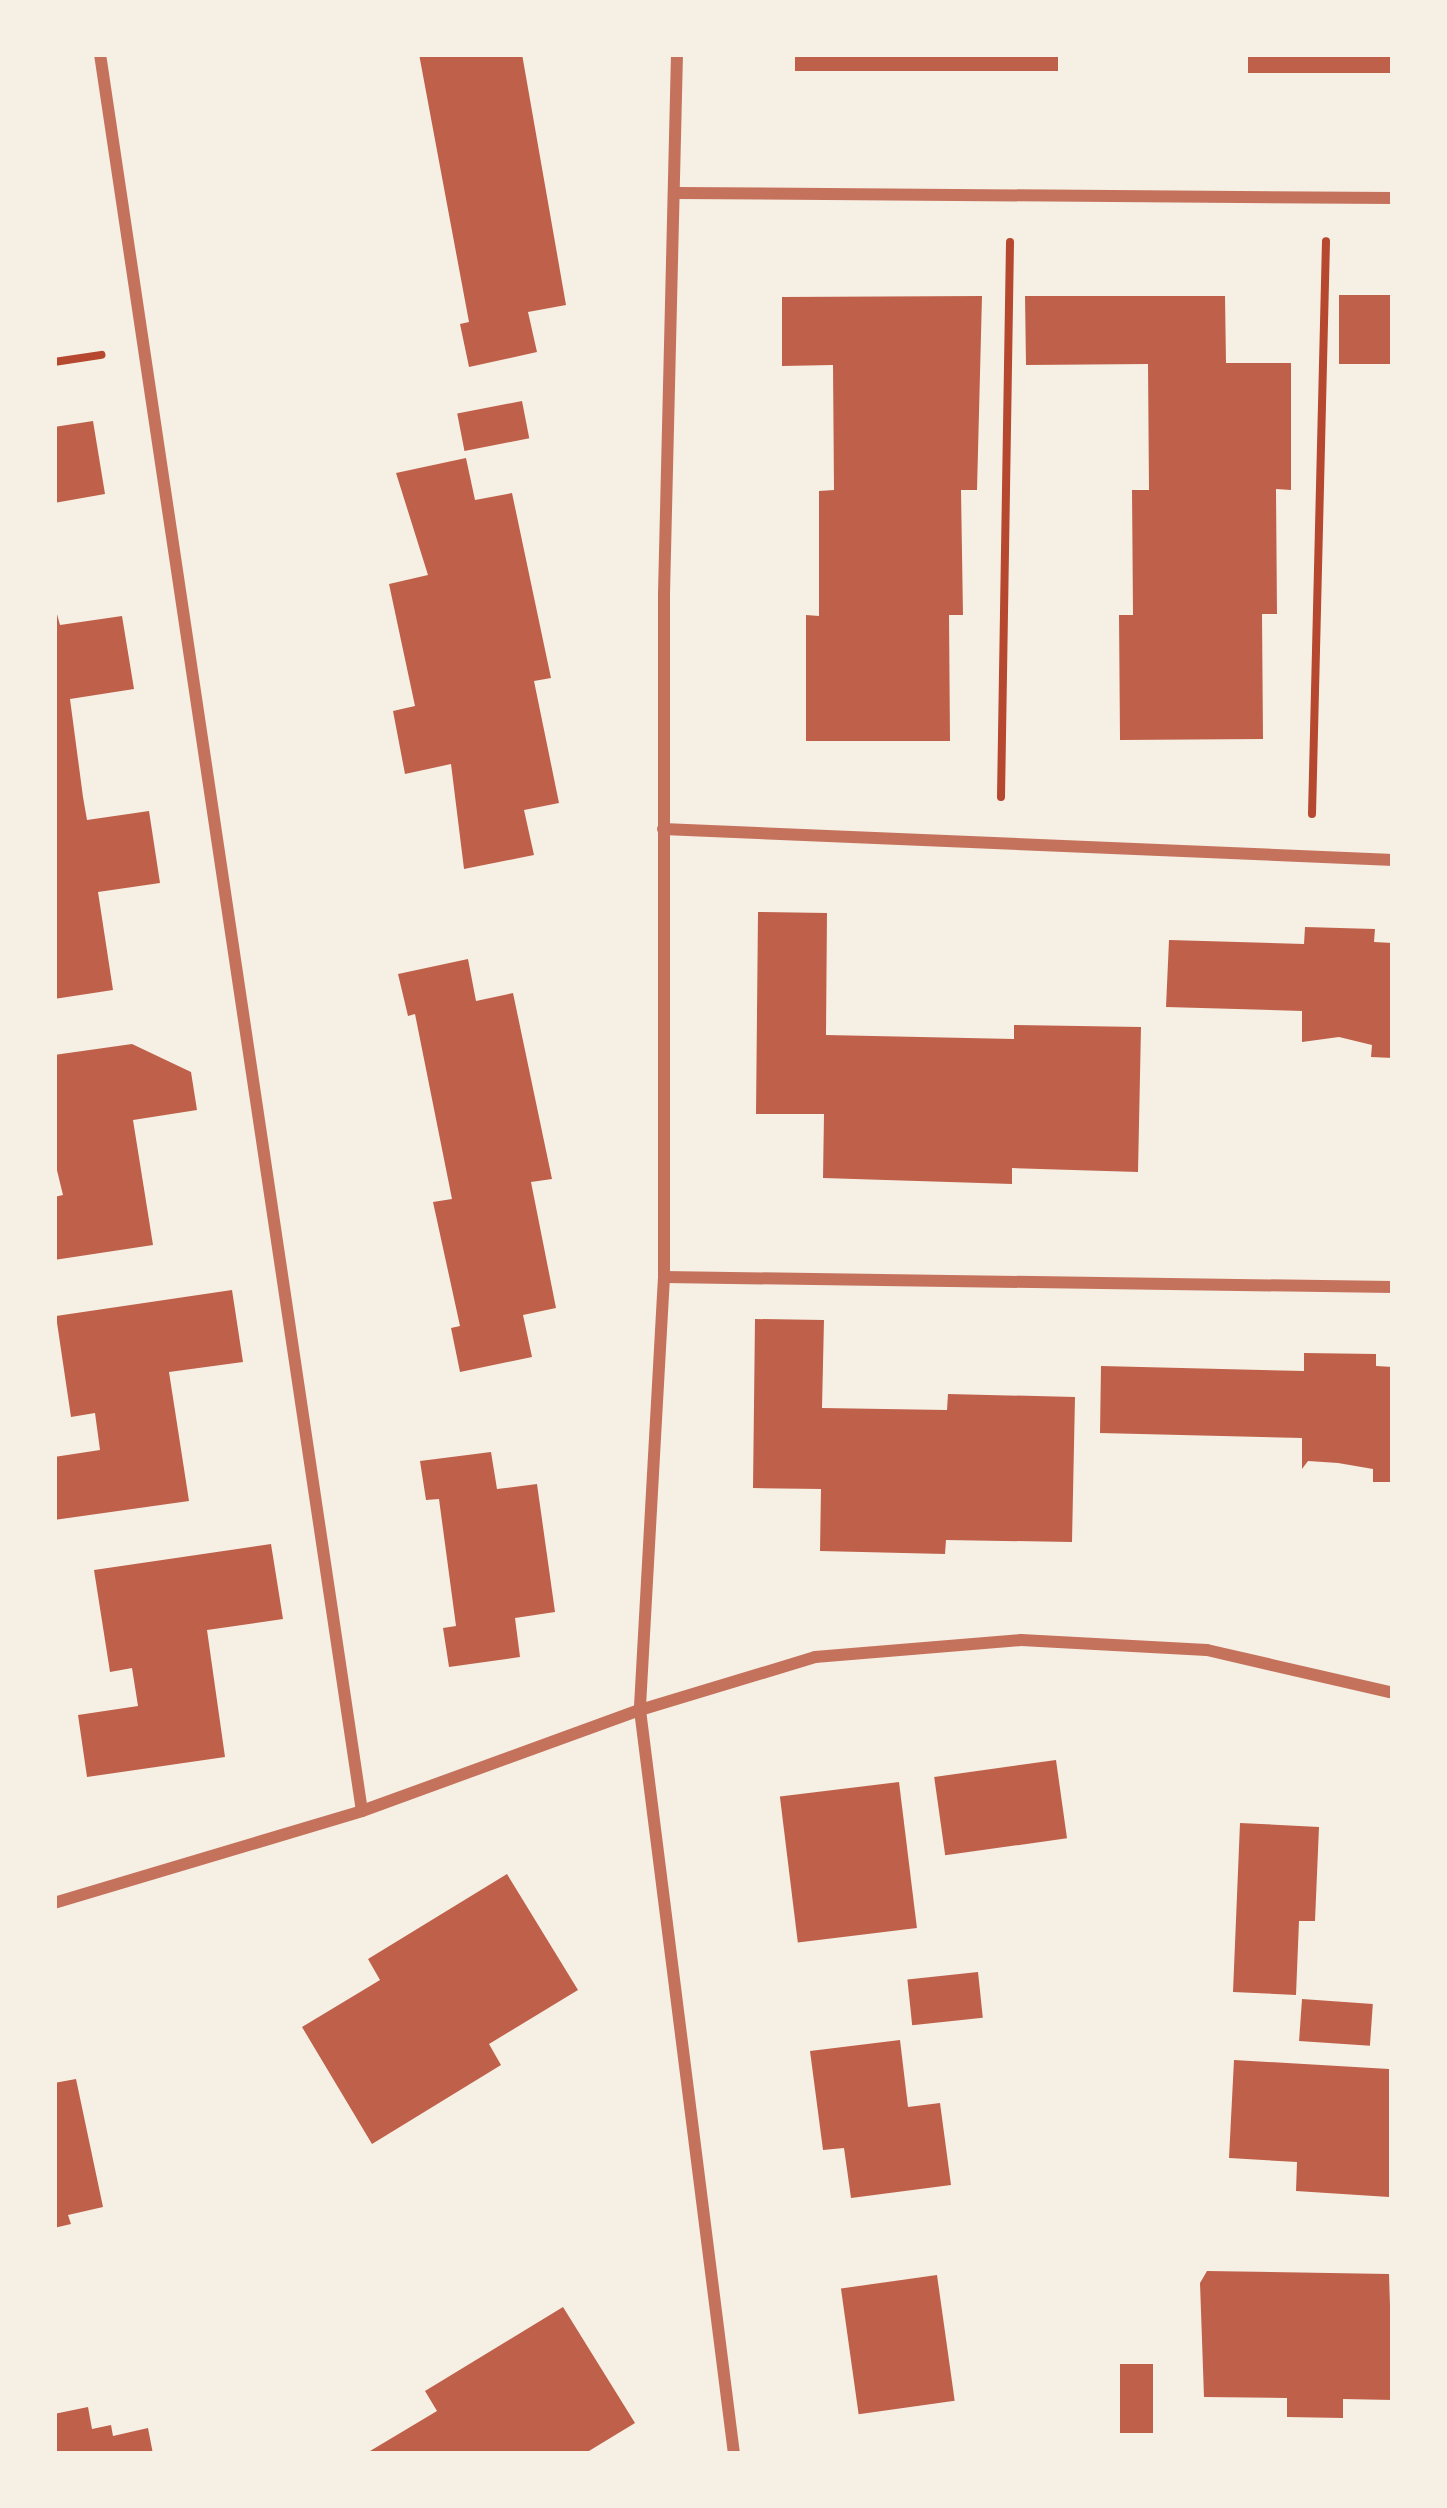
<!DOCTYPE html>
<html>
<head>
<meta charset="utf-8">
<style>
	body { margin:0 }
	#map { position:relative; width:1447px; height:2508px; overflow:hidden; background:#f6efe4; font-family:"DM Sans",sans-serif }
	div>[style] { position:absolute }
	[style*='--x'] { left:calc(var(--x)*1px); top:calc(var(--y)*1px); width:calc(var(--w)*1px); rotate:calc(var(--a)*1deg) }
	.building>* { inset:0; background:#bf614a; transform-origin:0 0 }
	.path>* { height:8px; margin:-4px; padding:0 4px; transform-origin:4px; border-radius:4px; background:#b5482f }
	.minor>* { height:12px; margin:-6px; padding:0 6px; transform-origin:6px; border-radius:6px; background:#c5725c }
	span { translate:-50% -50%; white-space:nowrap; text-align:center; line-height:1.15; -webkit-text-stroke:10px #f6efe4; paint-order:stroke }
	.frame { position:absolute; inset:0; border:57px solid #f6efe4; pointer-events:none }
</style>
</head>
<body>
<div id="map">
	<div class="building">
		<div style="clip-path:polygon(419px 54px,522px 54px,566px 305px,528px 312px,537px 352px,469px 367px,460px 324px,469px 322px)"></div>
		<div style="left:795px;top:54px;width:263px;height:17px"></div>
		<div style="left:1248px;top:54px;width:145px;height:19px"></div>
		<div style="left:1339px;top:295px;width:54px;height:69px"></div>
		<div style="clip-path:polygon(982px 296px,977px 490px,961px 490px,963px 615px,949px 615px,950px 741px,806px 741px,806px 615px,819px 616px,819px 491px,834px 490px,833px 365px,782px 366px,782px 297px)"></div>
		<div style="clip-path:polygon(1025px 296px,1225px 296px,1226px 363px,1291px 363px,1291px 490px,1276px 489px,1277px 614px,1262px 614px,1263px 739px,1120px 740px,1119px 615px,1133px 615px,1132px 490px,1149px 490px,1148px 364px,1026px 365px)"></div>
		<div style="left:522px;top:401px;width:38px;height:66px;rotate:79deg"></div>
		<div style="clip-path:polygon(93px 421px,105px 494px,54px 503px,54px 427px)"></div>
		<div style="clip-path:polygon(466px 458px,475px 500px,512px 493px,551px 678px,534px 681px,559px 803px,524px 810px,534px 855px,464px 869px,451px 764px,405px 774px,393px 711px,415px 706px,389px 584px,428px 575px,396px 473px)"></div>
		<div style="clip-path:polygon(54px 603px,60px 625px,122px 616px,134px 689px,70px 699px,83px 797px,87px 820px,149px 811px,160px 883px,98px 892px,113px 990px,54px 999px)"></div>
		<div style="clip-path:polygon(758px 912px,827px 913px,826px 1035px,1014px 1039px,1014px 1025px,1141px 1027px,1138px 1172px,1012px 1168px,1012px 1184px,823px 1178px,824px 1114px,756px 1114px)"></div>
		<div style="clip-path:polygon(1305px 927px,1375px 929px,1374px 942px,1393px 943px,1393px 1058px,1371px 1057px,1372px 1045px,1339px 1037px,1302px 1042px,1302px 1011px,1166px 1007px,1169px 940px,1304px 944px)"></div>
		<div style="clip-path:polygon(468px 959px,476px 1001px,513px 993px,552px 1179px,531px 1182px,556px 1308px,523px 1315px,532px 1357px,460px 1372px,451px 1328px,460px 1326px,433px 1202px,452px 1199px,415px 1014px,408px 1016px,398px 974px)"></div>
		<div style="clip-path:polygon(132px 1044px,191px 1072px,197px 1110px,133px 1120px,153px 1245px,54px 1260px,54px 1197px,63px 1195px,54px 1158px,54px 1055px)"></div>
		<div style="clip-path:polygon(232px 1290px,243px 1362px,169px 1372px,189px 1501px,54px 1520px,54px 1457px,100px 1450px,95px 1413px,71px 1417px,56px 1316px)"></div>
		<div style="clip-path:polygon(755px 1319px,824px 1320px,822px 1408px,947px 1410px,948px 1394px,1075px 1397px,1072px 1542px,946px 1540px,945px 1554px,820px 1551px,821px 1489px,753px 1488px)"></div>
		<div style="clip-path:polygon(1304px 1353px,1376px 1354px,1376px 1366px,1393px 1367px,1393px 1482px,1373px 1482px,1373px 1469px,1338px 1463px,1308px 1461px,1302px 1469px,1302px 1438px,1100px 1433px,1101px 1366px,1304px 1371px)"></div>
		<div style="clip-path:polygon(491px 1452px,497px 1489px,537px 1484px,555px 1612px,515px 1618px,520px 1657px,449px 1667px,443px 1628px,456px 1626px,439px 1499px,426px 1500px,420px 1461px)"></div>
		<div style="clip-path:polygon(271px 1544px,283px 1619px,207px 1630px,225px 1757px,87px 1777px,78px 1715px,138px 1706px,132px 1668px,110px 1672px,94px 1570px)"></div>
		<div style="left:1056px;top:1760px;width:79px;height:123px;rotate:82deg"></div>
		<div style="left:899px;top:1782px;width:147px;height:120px;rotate:83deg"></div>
		<div style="clip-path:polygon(1240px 1823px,1319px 1827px,1315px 1921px,1299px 1921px,1296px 1995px,1233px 1992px)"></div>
		<div style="clip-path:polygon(507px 1874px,578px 1990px,489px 2044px,501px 2065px,372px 2144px,302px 2027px,380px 1980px,368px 1959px)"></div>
		<div style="left:978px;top:1972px;width:46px;height:71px;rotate:84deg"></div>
		<div style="left:1302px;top:1999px;width:71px;height:42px;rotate:4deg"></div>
		<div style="clip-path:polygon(900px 2040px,908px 2107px,940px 2103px,951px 2185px,851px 2198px,844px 2148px,823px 2150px,810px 2051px)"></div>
		<div style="clip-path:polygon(1234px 2060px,1389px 2069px,1389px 2197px,1296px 2191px,1297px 2162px,1229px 2158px)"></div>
		<div style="clip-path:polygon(76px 2079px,103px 2207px,68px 2215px,71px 2224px,54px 2228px,54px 2083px)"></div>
		<div style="clip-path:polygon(1207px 2271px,1389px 2274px,1393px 2400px,1343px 2399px,1343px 2418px,1287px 2417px,1287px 2398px,1204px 2397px,1200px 2283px)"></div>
		<div style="left:937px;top:2275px;width:127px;height:97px;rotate:82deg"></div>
		<div style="clip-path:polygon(563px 2307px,635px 2423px,584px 2454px,365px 2454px,437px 2411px,425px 2391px)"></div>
		<div style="left:1120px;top:2364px;width:33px;height:69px"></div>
		<div style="clip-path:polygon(88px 2407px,92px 2429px,111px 2425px,113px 2436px,148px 2428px,153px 2454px,54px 2454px,54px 2414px)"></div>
	</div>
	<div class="path">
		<div style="--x:54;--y:362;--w:48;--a:-8.5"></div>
		<div style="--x:1001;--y:797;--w:555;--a:-89.07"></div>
		<div style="--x:1312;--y:814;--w:573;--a:-88.6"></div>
	</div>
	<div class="minor">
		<div style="--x:100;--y:54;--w:1776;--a:81.52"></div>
		<div style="--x:677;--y:54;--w:539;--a:91.38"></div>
		<div style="--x:664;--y:593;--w:684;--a:90"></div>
		<div style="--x:664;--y:1277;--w:434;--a:93.2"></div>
		<div style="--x:640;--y:1710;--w:750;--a:82.8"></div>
		<div style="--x:676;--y:193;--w:717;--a:0.4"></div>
		<div style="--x:663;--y:829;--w:731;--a:2.43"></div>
		<div style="--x:664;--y:1277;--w:729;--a:0.79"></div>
		<div style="--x:54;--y:1903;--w:321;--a:-16.6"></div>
		<div style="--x:362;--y:1811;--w:296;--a:-20"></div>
		<div style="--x:640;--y:1710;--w:183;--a:-16.8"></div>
		<div style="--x:815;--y:1657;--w:207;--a:-4.7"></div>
		<div style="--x:1021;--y:1640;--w:186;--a:3.1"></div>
		<div style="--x:1207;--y:1650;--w:191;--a:13"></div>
	</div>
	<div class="frame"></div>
</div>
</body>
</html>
